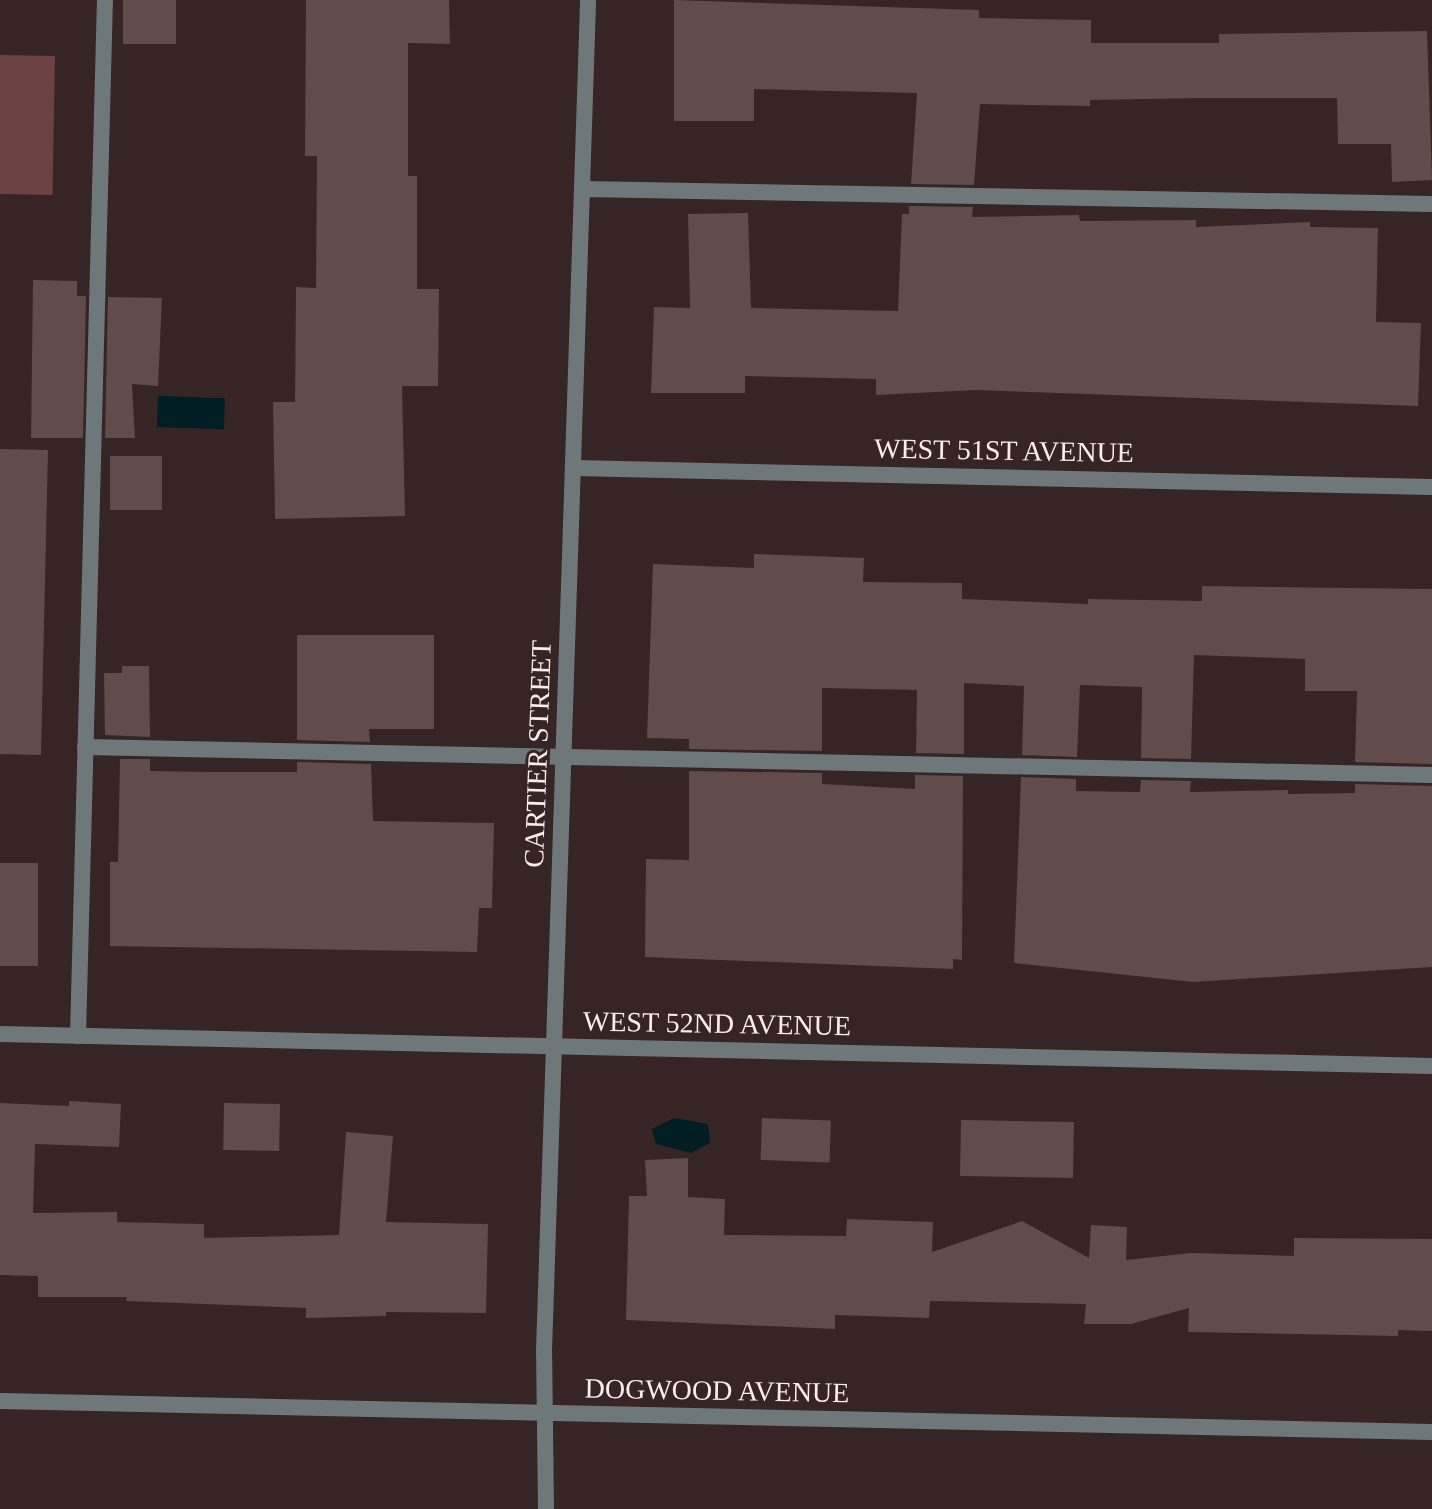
<!DOCTYPE html>
<html>
<head>
<meta charset="utf-8">
<style>
	body { margin:0 }
	#map { position:relative; width:1432px; height:1509px; overflow:hidden; background:#372424; font-family:Georgia,serif }
	div>[style] { position:absolute }
	[style*='--x'] { left:calc(var(--x)*1px); top:calc(var(--y)*1px); width:calc(var(--w)*1px); rotate:calc(var(--a)*1deg) }
	.green>* { inset:0; background:#6c4142; transform-origin:0 0 }
	.water>* { inset:0; background:#001e23; transform-origin:0 0 }
	.building>* { inset:0; background:#614b4b; transform-origin:0 0 }
	.service>* { height:16px; margin:-8px; padding:0 8px; transform-origin:8px; border-radius:8px; background:#6e787b }
	.minor>* { height:16px; margin:-8px; padding:0 8px; transform-origin:8px; border-radius:8px; background:#6e787b }
	span { translate:-50% -50%; white-space:nowrap; text-align:center; line-height:1.15; -webkit-text-stroke:6px #372424; paint-order:stroke }
	.street-label { font-size:28px; color:#fbeded }
</style>
</head>
<body>
<div id="map">
	<div class="green">
		<div style="left:0;top:55px;width:55px;height:139px;rotate:1deg"></div>
	</div>
	<div class="water">
		<div style="left:158px;top:396px;width:67px;height:31px;rotate:2deg"></div>
		<div style="clip-path:polygon(674px 1118px,708px 1124px,710px 1143px,691px 1153px,656px 1144px,652px 1129px)"></div>
	</div>
	<div class="building">
		<div style="left:123px;top:0;width:53px;height:44px"></div>
		<div style="clip-path:polygon(306px 0,449px 0,450px 44px,408px 43px,408px 176px,417px 176px,417px 289px,439px 289px,438px 386px,402px 386px,405px 516px,275px 519px,273px 402px,295px 402px,296px 287px,316px 288px,317px 156px,305px 156px)"></div>
		<div style="clip-path:polygon(674px 0,979px 10px,979px 18px,1091px 20px,1091px 43px,1219px 43px,1219px 34px,1427px 31px,1432px 180px,1392px 182px,1391px 144px,1338px 144px,1337px 98px,1201px 98px,1090px 100px,1090px 106px,980px 104px,974px 185px,911px 184px,917px 93px,754px 89px,754px 121px,674px 121px)"></div>
		<div style="clip-path:polygon(909px 206px,973px 207px,972px 217px,1079px 215px,1080px 221px,1196px 220px,1196px 227px,1310px 222px,1310px 227px,1378px 228px,1376px 322px,1421px 323px,1418px 406px,976px 390px,876px 395px,876px 379px,745px 376px,745px 393px,651px 393px,654px 307px,690px 308px,688px 214px,748px 213px,751px 308px,898px 311px,902px 214px,909px 214px)"></div>
		<div style="clip-path:polygon(33px 280px,77px 281px,77px 296px,86px 296px,83px 438px,31px 438px)"></div>
		<div style="clip-path:polygon(108px 297px,162px 298px,158px 386px,132px 384px,135px 438px,105px 438px)"></div>
		<div style="clip-path:polygon(0 449px,48px 450px,41px 755px,0 754px)"></div>
		<div style="left:110px;top:456px;width:52px;height:54px"></div>
		<div style="clip-path:polygon(754px 554px,864px 558px,863px 582px,962px 583px,962px 599px,1088px 604px,1088px 599px,1202px 601px,1202px 586px,1432px 589px,1432px 764px,1355px 762px,1357px 691px,1305px 691px,1305px 659px,1194px 655px,1191px 759px,1141px 758px,1142px 687px,1080px 685px,1077px 757px,1022px 755px,1024px 686px,964px 683px,964px 754px,916px 753px,917px 690px,822px 688px,822px 751px,689px 749px,689px 739px,647px 738px,653px 564px,754px 568px)"></div>
		<div style="clip-path:polygon(297px 635px,434px 635px,434px 729px,369px 729px,370px 742px,297px 740px)"></div>
		<div style="clip-path:polygon(122px 666px,149px 666px,150px 737px,105px 735px,104px 673px,122px 673px)"></div>
		<div style="clip-path:polygon(120px 759px,150px 759px,150px 771px,210px 772px,297px 772px,297px 762px,371px 764px,373px 821px,494px 823px,492px 908px,479px 908px,477px 952px,110px 946px,110px 862px,118px 862px)"></div>
		<div style="clip-path:polygon(689px 771px,822px 773px,822px 784px,915px 789px,915px 775px,963px 776px,962px 960px,953px 959px,953px 969px,645px 957px,646px 859px,689px 860px)"></div>
		<div style="clip-path:polygon(1021px 777px,1076px 779px,1076px 791px,1140px 792px,1141px 780px,1191px 781px,1190px 792px,1288px 790px,1288px 794px,1355px 793px,1355px 784px,1432px 786px,1432px 967px,1193px 982px,1014px 963px)"></div>
		<div style="left:0;top:863px;width:38px;height:103px"></div>
		<div style="clip-path:polygon(69px 1101px,121px 1104px,119px 1147px,35px 1144px,33px 1213px,117px 1212px,117px 1222px,204px 1224px,204px 1238px,339px 1235px,346px 1132px,393px 1136px,386px 1222px,488px 1224px,486px 1313px,386px 1312px,386px 1316px,306px 1318px,306px 1308px,126px 1301px,127px 1297px,38px 1297px,38px 1276px,0 1275px,0 1103px,69px 1106px)"></div>
		<div style="left:224px;top:1103px;width:56px;height:47px;rotate:1deg"></div>
		<div style="left:762px;top:1118px;width:69px;height:42px;rotate:2deg"></div>
		<div style="left:961px;top:1120px;width:113px;height:56px;rotate:1deg"></div>
		<div style="clip-path:polygon(688px 1158px,688px 1197px,725px 1199px,724px 1235px,846px 1236px,847px 1219px,933px 1222px,932px 1252px,1022px 1221px,1089px 1258px,1091px 1225px,1127px 1227px,1126px 1260px,1191px 1253px,1294px 1256px,1294px 1238px,1432px 1239px,1432px 1331px,1398px 1330px,1398px 1336px,1188px 1332px,1189px 1308px,1131px 1324px,1084px 1324px,1086px 1304px,930px 1301px,929px 1318px,835px 1315px,835px 1329px,626px 1320px,629px 1196px,647px 1196px,645px 1160px)"></div>
	</div>
	<div class="service">
		<div style="--x:583;--y:189;--w:849;--a:1.01"></div>
		<div style="--x:85;--y:747;--w:1347;--a:1.19"></div>
		<div style="--x:78;--y:1036;--w:1036;--a:-88.51"></div>
	</div>
	<div class="minor">
		<div style="--x:575;--y:468;--w:857;--a:1.27"></div>
		<div style="--x:0;--y:1034;--w:1432;--a:1.28"></div>
		<div style="--x:0;--y:1401;--w:1432;--a:1.24"></div>
		<div style="--x:546;--y:1509;--w:158;--a:-90.7"></div>
		<div style="--x:544;--y:1351;--w:1352;--a:-88.13"></div>
	</div>
	<div class="street-label">
		<span style="left:1004px;top:451px;rotate:1deg">WEST 51ST AVENUE</span>
		<span style="left:538px;top:754px;rotate:-88deg">CARTIER STREET</span>
		<span style="left:717px;top:1024px;rotate:1deg">WEST 52ND AVENUE</span>
		<span style="left:717px;top:1391px;rotate:1deg">DOGWOOD AVENUE</span>
	</div>
</div>
</body>
</html>
